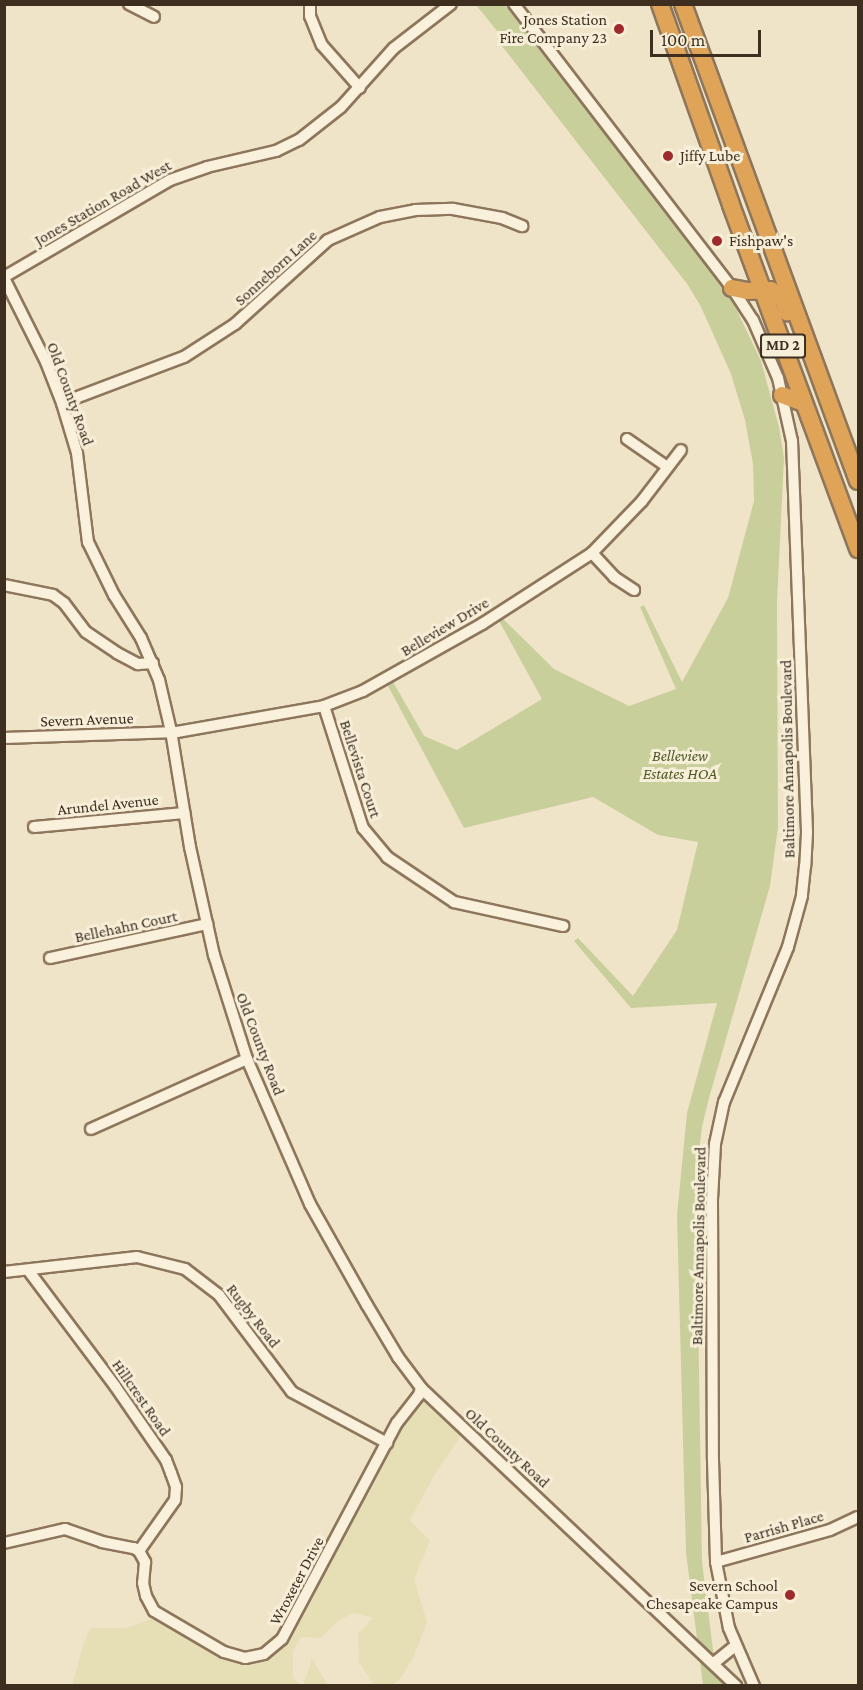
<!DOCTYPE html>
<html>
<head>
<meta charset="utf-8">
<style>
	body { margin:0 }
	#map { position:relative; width:863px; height:1690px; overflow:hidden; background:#f0e4c8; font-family:"Crimson Pro",serif }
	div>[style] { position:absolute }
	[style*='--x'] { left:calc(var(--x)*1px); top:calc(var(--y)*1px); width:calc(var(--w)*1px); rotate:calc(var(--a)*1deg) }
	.farmland>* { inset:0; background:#e6deb5 }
	.green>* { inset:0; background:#c9cf9b }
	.roads { filter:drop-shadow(2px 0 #8d765c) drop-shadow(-2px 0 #8d765c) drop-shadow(0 2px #8d765c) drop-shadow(0 -2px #8d765c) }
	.minor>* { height:10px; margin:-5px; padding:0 5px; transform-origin:5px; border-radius:5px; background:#faf1dc }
	.highway>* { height:16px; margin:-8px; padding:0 8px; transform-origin:8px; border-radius:8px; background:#e0a458 }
	.dots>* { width:16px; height:16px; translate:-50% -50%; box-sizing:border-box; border:3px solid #f7eed8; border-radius:50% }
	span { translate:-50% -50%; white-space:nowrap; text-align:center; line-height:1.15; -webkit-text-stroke:6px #f7eed8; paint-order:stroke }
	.shield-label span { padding:2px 4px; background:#f7eed8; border:2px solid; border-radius:4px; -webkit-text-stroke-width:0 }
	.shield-label { font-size:15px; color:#3d2e20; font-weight:700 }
	.poi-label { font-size:16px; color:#3d2e20 }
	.right { translate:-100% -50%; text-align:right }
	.left { translate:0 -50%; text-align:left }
	.street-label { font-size:16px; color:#3d2e20 }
	.park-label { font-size:16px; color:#4d5a26; font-style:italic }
	.frame { position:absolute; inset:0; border:6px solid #3d2e20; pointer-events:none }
	.scale { position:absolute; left:650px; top:30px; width:111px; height:27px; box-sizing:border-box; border:3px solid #3d2e20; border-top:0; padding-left:8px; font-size:18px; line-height:21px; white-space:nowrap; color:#3d2e20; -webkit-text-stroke:4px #f7eed8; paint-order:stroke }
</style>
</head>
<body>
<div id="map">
	<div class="farmland">
		<div style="clip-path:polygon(421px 1388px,465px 1430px,435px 1474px,410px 1520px,430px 1541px,414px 1579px,427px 1622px,414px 1656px,400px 1679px,392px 1685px,374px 1685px,359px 1662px,358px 1634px,373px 1618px,354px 1613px,339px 1620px,321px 1638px,301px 1637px,293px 1651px,293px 1677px,300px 1685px,72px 1686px,83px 1645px,91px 1628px,125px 1628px,160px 1616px,245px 1658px,274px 1648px)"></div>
		<div style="clip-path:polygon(312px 1659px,328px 1685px,303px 1685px)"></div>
	</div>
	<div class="green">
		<div style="clip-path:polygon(476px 5px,505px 5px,730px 296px,761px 361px,779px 427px,784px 458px,777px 603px,778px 827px,770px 886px,709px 1098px,702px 1127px,696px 1177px,702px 1562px,713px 1650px,722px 1685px,703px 1685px,686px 1553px,677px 1215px,687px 1113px,717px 1003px,631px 1008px,574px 941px,578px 938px,633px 996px,677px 930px,698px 842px,658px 835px,593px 797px,464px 828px,388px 686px,393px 682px,424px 736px,457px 750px,542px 699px,498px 619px,501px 617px,554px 669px,629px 706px,676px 689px,640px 607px,644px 605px,682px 682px,728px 598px,754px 501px,753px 464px,745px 420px,731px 374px,701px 307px,688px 285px,502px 46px,506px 42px)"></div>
	</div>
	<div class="roads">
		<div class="minor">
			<div style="--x:129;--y:4;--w:28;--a:27"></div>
			<div style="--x:310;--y:4;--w:12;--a:90"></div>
			<div style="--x:310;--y:16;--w:31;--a:68"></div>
			<div style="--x:322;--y:45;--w:57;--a:48.5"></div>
			<div style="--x:514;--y:4;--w:358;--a:52.5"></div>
			<div style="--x:732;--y:288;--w:38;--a:57"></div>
			<div style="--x:753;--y:320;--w:63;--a:66.7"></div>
			<div style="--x:778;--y:378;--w:65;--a:77.5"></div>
			<div style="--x:792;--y:441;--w:392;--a:87.8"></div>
			<div style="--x:807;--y:833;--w:33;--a:93"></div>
			<div style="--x:805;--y:866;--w:30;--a:96"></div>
			<div style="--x:802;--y:896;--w:53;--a:105.4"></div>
			<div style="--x:788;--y:947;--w:168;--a:112.4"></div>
			<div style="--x:724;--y:1102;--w:43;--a:102.1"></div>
			<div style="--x:715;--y:1144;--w:55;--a:93.1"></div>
			<div style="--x:712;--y:1199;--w:261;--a:89.8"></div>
			<div style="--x:713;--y:1460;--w:102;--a:88.3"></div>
			<div style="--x:716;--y:1562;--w:67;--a:78.9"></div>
			<div style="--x:729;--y:1628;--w:63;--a:66.7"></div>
			<div style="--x:4;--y:277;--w:192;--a:-30.3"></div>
			<div style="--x:170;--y:180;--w:39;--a:-19"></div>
			<div style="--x:207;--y:167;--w:71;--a:-13.1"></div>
			<div style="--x:276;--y:151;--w:25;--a:-26"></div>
			<div style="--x:299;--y:140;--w:53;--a:-38.2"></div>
			<div style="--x:341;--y:107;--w:79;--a:-48.1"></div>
			<div style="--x:394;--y:48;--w:72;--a:-37.7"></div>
			<div style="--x:4;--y:278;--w:94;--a:63.4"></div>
			<div style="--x:46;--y:362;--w:44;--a:68.7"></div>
			<div style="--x:62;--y:403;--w:52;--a:73.3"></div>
			<div style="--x:77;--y:453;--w:90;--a:83"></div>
			<div style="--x:88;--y:542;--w:59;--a:63.9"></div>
			<div style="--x:114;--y:595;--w:51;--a:57.9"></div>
			<div style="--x:141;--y:638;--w:46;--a:66.8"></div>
			<div style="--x:159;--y:680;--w:52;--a:76.8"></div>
			<div style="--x:171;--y:731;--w:118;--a:80.7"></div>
			<div style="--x:190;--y:847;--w:111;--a:77.5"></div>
			<div style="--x:214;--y:955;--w:109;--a:72.4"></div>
			<div style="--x:247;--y:1059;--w:158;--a:66.5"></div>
			<div style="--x:310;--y:1204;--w:116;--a:60.6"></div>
			<div style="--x:367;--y:1305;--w:61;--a:59.2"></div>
			<div style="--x:398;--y:1357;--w:39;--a:53"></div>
			<div style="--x:421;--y:1388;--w:434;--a:43.4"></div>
			<div style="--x:62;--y:403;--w:130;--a:-20.7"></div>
			<div style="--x:184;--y:357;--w:61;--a:-32.9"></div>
			<div style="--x:235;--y:324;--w:125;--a:-42.1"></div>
			<div style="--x:328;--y:240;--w:57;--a:-23.9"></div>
			<div style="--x:380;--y:217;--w:36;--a:-11"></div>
			<div style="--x:415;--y:210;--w:38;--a:-2"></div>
			<div style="--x:453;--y:209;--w:50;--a:10.4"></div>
			<div style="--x:502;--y:218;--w:22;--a:22"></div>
			<div style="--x:627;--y:439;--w:47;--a:34.7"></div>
			<div style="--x:592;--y:553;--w:33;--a:47"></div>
			<div style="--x:614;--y:577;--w:24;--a:33"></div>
			<div style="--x:4;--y:585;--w:50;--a:11.5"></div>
			<div style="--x:53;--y:595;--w:14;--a:36"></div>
			<div style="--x:64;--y:603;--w:36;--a:53"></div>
			<div style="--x:86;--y:632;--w:37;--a:34"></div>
			<div style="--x:117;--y:653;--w:24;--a:28"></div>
			<div style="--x:138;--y:664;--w:15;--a:-4"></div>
			<div style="--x:324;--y:706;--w:128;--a:72.3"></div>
			<div style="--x:363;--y:828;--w:38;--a:50"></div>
			<div style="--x:387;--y:857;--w:81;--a:33.9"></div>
			<div style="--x:454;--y:902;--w:112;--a:12.4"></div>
			<div style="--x:4;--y:738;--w:173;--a:-2"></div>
			<div style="--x:177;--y:732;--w:149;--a:-10"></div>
			<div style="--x:324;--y:706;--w:42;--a:-21"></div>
			<div style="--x:363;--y:691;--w:137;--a:-29.4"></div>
			<div style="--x:482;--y:624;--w:131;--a:-32.8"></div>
			<div style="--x:592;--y:553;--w:72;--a:-46.1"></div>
			<div style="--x:642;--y:501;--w:64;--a:-52.6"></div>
			<div style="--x:34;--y:827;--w:151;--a:-5.3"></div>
			<div style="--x:50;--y:958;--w:161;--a:-12.2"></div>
			<div style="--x:91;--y:1129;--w:171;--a:-24.2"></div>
			<div style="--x:28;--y:1270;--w:145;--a:53.1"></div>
			<div style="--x:115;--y:1386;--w:90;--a:55.4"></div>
			<div style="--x:166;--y:1460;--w:14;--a:69"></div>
			<div style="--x:171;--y:1473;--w:15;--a:70"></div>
			<div style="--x:176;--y:1487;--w:13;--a:94"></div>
			<div style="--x:175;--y:1500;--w:62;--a:125.2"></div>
			<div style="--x:4;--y:1272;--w:134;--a:-6.4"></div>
			<div style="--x:137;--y:1257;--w:49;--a:14"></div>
			<div style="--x:185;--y:1269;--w:43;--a:37.4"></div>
			<div style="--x:219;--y:1295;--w:121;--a:53"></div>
			<div style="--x:292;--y:1392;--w:108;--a:28.2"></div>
			<div style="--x:4;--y:1543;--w:63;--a:-12.9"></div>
			<div style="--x:65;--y:1529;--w:39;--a:19"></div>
			<div style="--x:102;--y:1542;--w:33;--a:11"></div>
			<div style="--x:134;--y:1548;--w:6;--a:31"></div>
			<div style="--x:139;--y:1551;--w:13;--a:61"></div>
			<div style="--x:145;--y:1562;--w:21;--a:95"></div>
			<div style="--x:143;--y:1583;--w:13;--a:77"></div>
			<div style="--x:146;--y:1596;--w:17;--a:62"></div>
			<div style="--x:154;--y:1611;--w:81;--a:30.4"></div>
			<div style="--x:224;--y:1652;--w:22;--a:16"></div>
			<div style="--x:245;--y:1658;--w:19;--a:-12"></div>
			<div style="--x:264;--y:1654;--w:23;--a:-40"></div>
			<div style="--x:282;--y:1639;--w:245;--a:-62"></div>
			<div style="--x:397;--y:1423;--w:36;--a:-52"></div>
			<div style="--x:419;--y:1395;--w:7;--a:-74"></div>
			<div style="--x:716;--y:1562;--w:118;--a:-15.7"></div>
			<div style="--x:830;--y:1530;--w:31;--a:-25"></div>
			<div style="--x:714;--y:1663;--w:27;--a:-39"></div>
		</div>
		<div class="highway">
			<div style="--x:660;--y:4;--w:213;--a:70.5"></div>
			<div style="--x:731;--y:205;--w:367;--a:69.7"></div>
			<div style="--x:683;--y:4;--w:508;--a:69.85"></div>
			<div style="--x:732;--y:288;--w:15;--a:11"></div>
			<div style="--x:747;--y:291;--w:24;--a:-2"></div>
			<div style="--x:771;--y:290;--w:15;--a:37"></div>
			<div style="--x:783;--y:299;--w:14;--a:73"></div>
			<div style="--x:782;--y:395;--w:23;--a:20"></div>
		</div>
	</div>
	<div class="dots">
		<div style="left:619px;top:29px;background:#9e2a2b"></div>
		<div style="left:668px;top:156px;background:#9e2a2b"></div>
		<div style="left:717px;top:241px;background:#9e2a2b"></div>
		<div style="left:790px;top:1595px;background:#9e2a2b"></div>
	</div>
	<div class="shield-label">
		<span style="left:783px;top:346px">MD 2</span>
	</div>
	<div class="poi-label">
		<span class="right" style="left:607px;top:29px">Jones Station<br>Fire Company 23</span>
		<span class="left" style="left:680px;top:156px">Jiffy Lube</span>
		<span class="left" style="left:729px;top:241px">Fishpaw's</span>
		<span class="right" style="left:778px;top:1595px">Severn School<br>Chesapeake Campus</span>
	</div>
	<div class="street-label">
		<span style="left:103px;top:203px;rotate:-30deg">Jones Station Road West</span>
		<span style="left:276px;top:268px;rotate:-42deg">Sonneborn Lane</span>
		<span style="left:70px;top:394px;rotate:70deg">Old County Road</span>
		<span style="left:445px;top:627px;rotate:-31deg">Belleview Drive</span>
		<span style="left:87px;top:720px;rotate:-2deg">Severn Avenue</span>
		<span style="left:788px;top:759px;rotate:-91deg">Baltimore Annapolis Boulevard</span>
		<span style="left:360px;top:769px;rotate:72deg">Bellevista Court</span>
		<span style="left:108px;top:805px;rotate:-6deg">Arundel Avenue</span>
		<span style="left:126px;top:927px;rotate:-12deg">Bellehahn Court</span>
		<span style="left:260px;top:1044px;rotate:69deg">Old County Road</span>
		<span style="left:699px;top:1246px;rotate:-89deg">Baltimore Annapolis Boulevard</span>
		<span style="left:253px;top:1316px;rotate:52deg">Rugby Road</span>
		<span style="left:141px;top:1398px;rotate:55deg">Hillcrest Road</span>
		<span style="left:507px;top:1448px;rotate:43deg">Old County Road</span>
		<span style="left:784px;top:1527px;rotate:-16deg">Parrish Place</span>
		<span style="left:297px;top:1581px;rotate:-62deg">Wroxeter Drive</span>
	</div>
	<div class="park-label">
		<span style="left:680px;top:765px">Belleview<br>Estates HOA</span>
	</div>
	<div class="frame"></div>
	<div class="scale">100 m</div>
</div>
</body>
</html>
